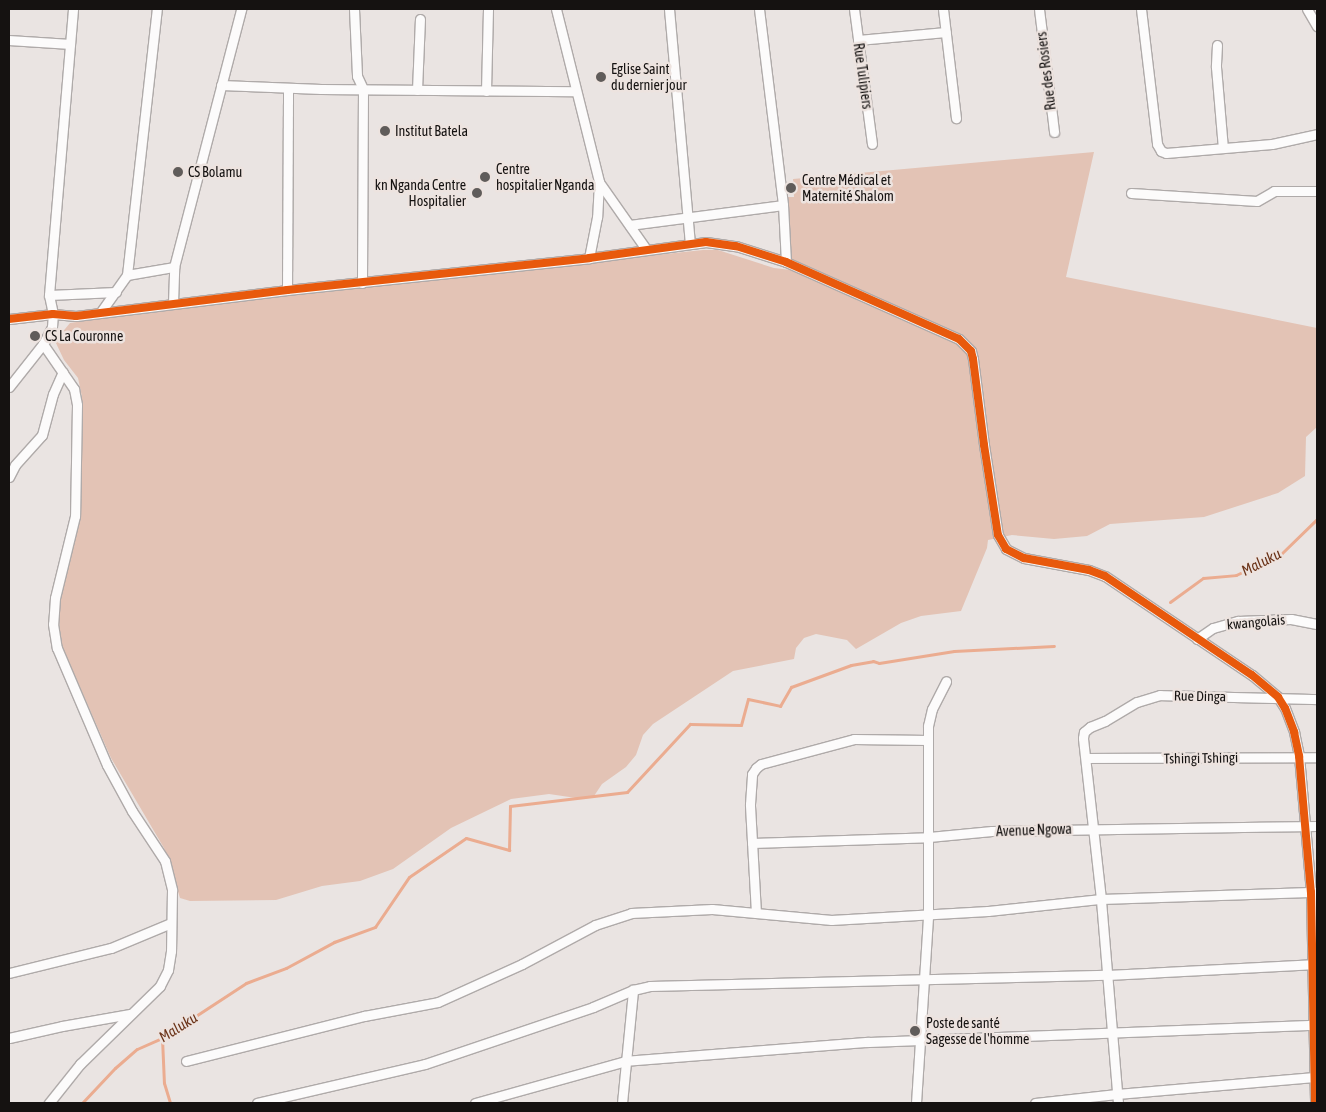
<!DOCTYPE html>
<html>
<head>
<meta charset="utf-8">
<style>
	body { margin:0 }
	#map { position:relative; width:1326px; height:1112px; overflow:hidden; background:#eae4e2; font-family:"Asap Condensed",sans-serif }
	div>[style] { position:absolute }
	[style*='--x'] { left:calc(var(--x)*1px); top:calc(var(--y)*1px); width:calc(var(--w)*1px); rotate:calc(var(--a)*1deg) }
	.green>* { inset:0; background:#e3c3b5 }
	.stream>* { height:3px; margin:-1.5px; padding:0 1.5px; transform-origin:1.5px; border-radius:1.5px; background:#ebac90 }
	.roads { filter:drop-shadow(1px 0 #afaaa9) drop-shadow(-1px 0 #afaaa9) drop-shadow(0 1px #afaaa9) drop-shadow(0 -1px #afaaa9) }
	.minor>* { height:9px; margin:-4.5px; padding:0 4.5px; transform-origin:4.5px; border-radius:4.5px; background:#fcfbfb }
	.cycleway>* { height:8px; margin:-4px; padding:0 4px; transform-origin:4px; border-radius:4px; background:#e8590c }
	.dots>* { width:14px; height:14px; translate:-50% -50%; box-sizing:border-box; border:2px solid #ede3df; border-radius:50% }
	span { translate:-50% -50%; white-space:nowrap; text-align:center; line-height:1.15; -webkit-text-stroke:5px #ede3df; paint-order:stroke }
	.poi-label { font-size:14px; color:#151211 }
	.left { translate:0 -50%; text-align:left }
	.right { translate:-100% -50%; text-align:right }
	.street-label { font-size:14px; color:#151211 }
	.water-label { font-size:15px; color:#6b3318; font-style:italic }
	.frame { position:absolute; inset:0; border:10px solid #151211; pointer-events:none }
</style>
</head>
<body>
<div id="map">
	<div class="green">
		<div style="clip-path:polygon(1094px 152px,1066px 277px,1317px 328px,1317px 427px,1306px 437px,1305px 476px,1278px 493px,1204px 517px,1110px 524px,1087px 536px,1054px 539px,1012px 535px,988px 540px,987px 548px,961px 611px,921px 616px,901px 623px,856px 649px,847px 640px,816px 634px,804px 638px,796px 648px,794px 659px,733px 671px,653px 724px,643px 735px,636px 755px,626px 767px,602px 784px,594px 796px,583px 799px,549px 794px,511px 799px,451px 828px,393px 869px,360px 881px,322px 886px,276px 900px,190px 901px,180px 898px,164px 848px,111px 758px,61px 644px,58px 607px,67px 562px,78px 526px,80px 500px,82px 397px,78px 378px,64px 360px,55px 341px,70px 323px,225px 300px,703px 250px,718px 250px,774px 268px,791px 270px,786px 197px,794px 197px,793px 179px)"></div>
	</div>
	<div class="stream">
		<div style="--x:1170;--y:602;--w:41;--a:-36"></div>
		<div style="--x:1203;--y:578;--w:33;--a:-5"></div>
		<div style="--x:1236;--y:575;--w:50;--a:-25"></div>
		<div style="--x:1281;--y:554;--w:50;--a:-44.2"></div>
		<div style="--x:162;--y:1038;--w:45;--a:87.5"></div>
		<div style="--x:164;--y:1083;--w:21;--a:73"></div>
		<div style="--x:82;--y:1103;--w:48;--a:-46.7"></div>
		<div style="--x:115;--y:1068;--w:29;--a:-41"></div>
		<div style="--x:137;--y:1049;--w:27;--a:-24"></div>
		<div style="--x:162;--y:1038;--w:100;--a:-33.2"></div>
		<div style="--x:246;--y:983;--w:43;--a:-20.6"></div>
		<div style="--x:286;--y:968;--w:55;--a:-28.4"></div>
		<div style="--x:334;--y:942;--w:44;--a:-20.1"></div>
		<div style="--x:375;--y:927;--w:60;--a:-55.8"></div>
		<div style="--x:409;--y:877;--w:69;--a:-34.4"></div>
		<div style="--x:466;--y:838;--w:45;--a:15.6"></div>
		<div style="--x:509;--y:850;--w:44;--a:-88.7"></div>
		<div style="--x:510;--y:806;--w:118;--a:-6.8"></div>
		<div style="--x:627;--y:792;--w:93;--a:-47.2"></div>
		<div style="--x:690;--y:724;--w:51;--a:1.1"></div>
		<div style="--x:741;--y:725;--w:27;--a:-75"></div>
		<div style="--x:748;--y:699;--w:33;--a:12"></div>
		<div style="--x:780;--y:706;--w:22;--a:-60"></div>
		<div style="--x:791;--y:687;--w:64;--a:-20.1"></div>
		<div style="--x:851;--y:665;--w:22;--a:-10"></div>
		<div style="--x:873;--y:661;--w:6;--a:18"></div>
		<div style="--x:879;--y:663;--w:76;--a:-9.1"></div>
		<div style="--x:954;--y:651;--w:100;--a:-2.9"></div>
	</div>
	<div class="roads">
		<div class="minor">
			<div style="--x:354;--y:9;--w:67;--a:87.4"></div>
			<div style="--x:357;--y:76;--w:14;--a:65"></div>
			<div style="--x:363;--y:89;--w:194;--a:90.3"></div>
			<div style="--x:556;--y:9;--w:178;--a:76"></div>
			<div style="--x:599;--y:182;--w:35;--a:93"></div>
			<div style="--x:597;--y:217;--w:42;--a:101"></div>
			<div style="--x:669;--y:9;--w:235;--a:84.9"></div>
			<div style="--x:759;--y:9;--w:197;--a:83"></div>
			<div style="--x:783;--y:205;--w:57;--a:87"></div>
			<div style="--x:854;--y:9;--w:136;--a:82.4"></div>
			<div style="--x:943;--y:9;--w:110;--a:83.2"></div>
			<div style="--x:1039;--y:9;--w:124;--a:83"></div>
			<div style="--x:1141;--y:9;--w:136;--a:83.2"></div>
			<div style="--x:1157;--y:144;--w:8;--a:60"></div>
			<div style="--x:1161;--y:151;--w:5;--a:22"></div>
			<div style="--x:1166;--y:153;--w:106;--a:-4.9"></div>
			<div style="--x:1272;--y:144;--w:46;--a:-12.5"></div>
			<div style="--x:1307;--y:9;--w:20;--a:60"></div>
			<div style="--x:9;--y:40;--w:61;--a:3.8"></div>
			<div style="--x:858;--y:40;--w:88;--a:-5.2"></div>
			<div style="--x:1217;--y:45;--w:22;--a:93"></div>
			<div style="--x:1216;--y:67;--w:81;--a:85.1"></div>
			<div style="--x:221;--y:85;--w:100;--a:2.3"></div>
			<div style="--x:321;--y:89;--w:254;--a:0.5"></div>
			<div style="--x:417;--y:90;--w:71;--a:-87.6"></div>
			<div style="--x:486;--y:91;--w:82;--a:-88.6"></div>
			<div style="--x:599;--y:182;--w:82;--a:55"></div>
			<div style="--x:1131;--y:193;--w:126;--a:3.6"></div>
			<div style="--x:1257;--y:201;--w:20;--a:-30"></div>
			<div style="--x:1274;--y:191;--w:43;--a:0"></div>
			<div style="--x:630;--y:225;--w:154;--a:-7.4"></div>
			<div style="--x:127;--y:275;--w:268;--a:-83.6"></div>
			<div style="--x:287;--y:290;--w:202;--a:-89.7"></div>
			<div style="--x:49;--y:295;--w:67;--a:-2.6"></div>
			<div style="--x:173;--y:303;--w:36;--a:-88"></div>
			<div style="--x:174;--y:267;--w:267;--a:-75.4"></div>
			<div style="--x:100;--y:313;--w:47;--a:-54.6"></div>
			<div style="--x:127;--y:275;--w:48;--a:-9.7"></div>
			<div style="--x:9;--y:319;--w:44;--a:-6.5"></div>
			<div style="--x:53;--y:314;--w:23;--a:5"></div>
			<div style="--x:76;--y:316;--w:213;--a:-7"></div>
			<div style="--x:287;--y:290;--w:304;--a:-6"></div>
			<div style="--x:589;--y:258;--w:118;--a:-7.8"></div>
			<div style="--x:706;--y:242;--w:30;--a:8"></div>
			<div style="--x:736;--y:246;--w:52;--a:17.7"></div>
			<div style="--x:786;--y:262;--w:189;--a:24"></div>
			<div style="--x:959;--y:339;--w:17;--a:45"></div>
			<div style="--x:971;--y:351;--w:8;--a:76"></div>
			<div style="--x:973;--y:359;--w:87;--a:82.7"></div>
			<div style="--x:984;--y:445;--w:91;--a:81.2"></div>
			<div style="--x:998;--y:535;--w:16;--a:60"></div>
			<div style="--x:1006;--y:549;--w:20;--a:27"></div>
			<div style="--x:1024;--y:558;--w:66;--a:10.5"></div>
			<div style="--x:1089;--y:570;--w:17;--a:21"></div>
			<div style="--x:1105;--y:576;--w:177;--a:34"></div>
			<div style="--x:1252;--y:675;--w:34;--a:40"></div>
			<div style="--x:1278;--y:697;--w:13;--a:58"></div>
			<div style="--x:1285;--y:708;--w:26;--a:69"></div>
			<div style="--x:1294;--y:732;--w:25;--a:78"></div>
			<div style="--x:1299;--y:756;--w:137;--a:85"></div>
			<div style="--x:1311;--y:892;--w:211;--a:88.9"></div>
			<div style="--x:43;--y:344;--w:55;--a:55.4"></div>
			<div style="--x:74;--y:389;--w:16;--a:79"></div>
			<div style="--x:77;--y:405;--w:111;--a:91"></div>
			<div style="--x:75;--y:516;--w:84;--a:103.7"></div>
			<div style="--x:55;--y:598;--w:26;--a:94"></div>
			<div style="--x:53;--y:624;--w:24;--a:81"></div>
			<div style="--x:57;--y:648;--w:127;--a:66.9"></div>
			<div style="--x:107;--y:765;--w:52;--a:61.5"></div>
			<div style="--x:132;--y:811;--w:60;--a:56.6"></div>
			<div style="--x:165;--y:861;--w:30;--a:76"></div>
			<div style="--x:172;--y:890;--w:61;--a:90.9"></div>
			<div style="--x:171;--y:951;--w:19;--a:99"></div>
			<div style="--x:168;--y:970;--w:18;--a:117"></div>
			<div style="--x:160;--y:986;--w:112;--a:135.7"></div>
			<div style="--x:80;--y:1064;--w:50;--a:128.5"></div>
			<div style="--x:9;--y:387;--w:55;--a:-51.7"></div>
			<div style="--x:43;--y:344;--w:19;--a:-62"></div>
			<div style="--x:52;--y:327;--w:13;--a:-86"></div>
			<div style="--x:53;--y:314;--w:19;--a:-102"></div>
			<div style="--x:49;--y:295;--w:287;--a:-85.2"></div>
			<div style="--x:9;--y:477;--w:13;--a:-63"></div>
			<div style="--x:15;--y:465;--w:40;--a:-48"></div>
			<div style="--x:42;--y:435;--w:42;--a:-75"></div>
			<div style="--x:53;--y:394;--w:24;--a:-66"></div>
			<div style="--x:1197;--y:639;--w:19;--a:-35"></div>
			<div style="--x:1213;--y:628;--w:26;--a:-16"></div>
			<div style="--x:1238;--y:621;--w:53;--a:-2.2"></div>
			<div style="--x:1291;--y:619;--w:26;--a:11"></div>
			<div style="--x:1086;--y:758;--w:231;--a:-0.2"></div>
			<div style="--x:752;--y:843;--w:177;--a:-1.9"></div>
			<div style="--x:929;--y:837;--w:63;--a:-5.4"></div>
			<div style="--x:992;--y:831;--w:325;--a:-0.9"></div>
			<div style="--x:756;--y:913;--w:109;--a:-93.2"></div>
			<div style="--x:750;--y:804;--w:30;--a:-86"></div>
			<div style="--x:752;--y:774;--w:7;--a:-56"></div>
			<div style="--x:756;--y:768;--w:6;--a:-39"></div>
			<div style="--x:761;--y:764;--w:96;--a:-15"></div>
			<div style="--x:854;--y:739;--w:74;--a:0.8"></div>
			<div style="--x:9;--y:973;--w:105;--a:-13.8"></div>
			<div style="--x:111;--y:948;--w:65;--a:-22.6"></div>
			<div style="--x:9;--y:1038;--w:54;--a:-12.8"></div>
			<div style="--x:62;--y:1026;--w:69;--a:-10"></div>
			<div style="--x:186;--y:1061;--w:184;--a:-14.2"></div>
			<div style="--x:364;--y:1016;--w:75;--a:-10.7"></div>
			<div style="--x:438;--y:1002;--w:92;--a:-24.3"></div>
			<div style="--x:522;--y:964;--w:83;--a:-28.1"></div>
			<div style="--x:595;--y:925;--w:38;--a:-18"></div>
			<div style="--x:631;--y:913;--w:81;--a:-2.8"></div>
			<div style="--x:712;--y:909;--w:120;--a:5.3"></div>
			<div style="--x:831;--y:920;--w:157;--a:-3.3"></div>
			<div style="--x:988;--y:911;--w:114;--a:-6.1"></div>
			<div style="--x:1101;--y:899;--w:216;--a:-1.9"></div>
			<div style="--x:257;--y:1103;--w:172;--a:-13.1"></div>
			<div style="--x:425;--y:1064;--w:177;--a:-18.7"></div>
			<div style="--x:593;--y:1007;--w:43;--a:-23"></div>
			<div style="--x:633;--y:990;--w:17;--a:-13"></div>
			<div style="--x:650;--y:986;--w:457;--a:-1.4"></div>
			<div style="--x:1107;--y:975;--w:210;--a:-3"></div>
			<div style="--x:475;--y:1103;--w:156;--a:-15.6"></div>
			<div style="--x:625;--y:1061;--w:243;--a:-4.5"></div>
			<div style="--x:867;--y:1042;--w:450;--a:-2.2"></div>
			<div style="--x:622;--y:1103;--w:114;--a:-84.4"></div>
			<div style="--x:916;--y:1103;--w:188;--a:-86.3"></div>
			<div style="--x:928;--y:915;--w:189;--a:-90"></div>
			<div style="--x:928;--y:726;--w:17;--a:-77"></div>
			<div style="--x:932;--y:709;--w:31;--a:-63"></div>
			<div style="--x:1035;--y:1103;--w:82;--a:-6.3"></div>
			<div style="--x:1117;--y:1094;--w:201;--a:-4.9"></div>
			<div style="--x:1118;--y:1103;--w:205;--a:-94.8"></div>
			<div style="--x:1101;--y:899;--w:162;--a:-96.4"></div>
			<div style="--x:1083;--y:738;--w:6;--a:-81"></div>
			<div style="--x:1084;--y:732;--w:8;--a:-40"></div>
			<div style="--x:1090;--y:727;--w:16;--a:-22"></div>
			<div style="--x:1105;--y:721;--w:37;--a:-31"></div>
			<div style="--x:1137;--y:702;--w:24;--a:-17"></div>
			<div style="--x:1160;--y:695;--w:157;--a:1.5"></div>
		</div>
	</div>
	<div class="cycleway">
		<div style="--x:9;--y:319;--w:44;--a:-6.5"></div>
		<div style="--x:53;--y:314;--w:23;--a:5"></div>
		<div style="--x:76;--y:316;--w:213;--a:-7"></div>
		<div style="--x:287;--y:290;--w:304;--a:-6"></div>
		<div style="--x:589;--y:258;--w:118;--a:-7.8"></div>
		<div style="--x:706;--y:242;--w:30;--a:8"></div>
		<div style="--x:736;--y:246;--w:52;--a:17.7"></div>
		<div style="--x:786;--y:262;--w:189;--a:24"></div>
		<div style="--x:959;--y:339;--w:17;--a:45"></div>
		<div style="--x:971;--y:351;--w:8;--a:76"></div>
		<div style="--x:973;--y:359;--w:87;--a:82.7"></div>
		<div style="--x:984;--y:445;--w:91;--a:81.2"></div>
		<div style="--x:998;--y:535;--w:16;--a:60"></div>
		<div style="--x:1006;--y:549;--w:20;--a:27"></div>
		<div style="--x:1024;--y:558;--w:66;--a:10.5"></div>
		<div style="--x:1089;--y:570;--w:17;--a:21"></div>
		<div style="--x:1105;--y:576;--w:177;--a:34"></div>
		<div style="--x:1252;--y:675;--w:34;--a:40"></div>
		<div style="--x:1278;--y:697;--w:13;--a:58"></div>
		<div style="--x:1285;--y:708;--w:26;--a:69"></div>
		<div style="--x:1294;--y:732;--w:25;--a:78"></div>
		<div style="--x:1299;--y:756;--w:137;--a:85"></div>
		<div style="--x:1311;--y:892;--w:211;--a:88.9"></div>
	</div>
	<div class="dots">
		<div style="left:601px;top:77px;background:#605c5a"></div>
		<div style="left:385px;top:131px;background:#605c5a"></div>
		<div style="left:178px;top:172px;background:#605c5a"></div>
		<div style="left:485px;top:177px;background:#605c5a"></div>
		<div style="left:791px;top:188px;background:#605c5a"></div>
		<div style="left:477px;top:193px;background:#605c5a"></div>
		<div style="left:35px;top:336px;background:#605c5a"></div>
		<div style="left:915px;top:1031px;background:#605c5a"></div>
	</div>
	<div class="poi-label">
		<span class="left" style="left:611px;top:77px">Eglise Saint<br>du dernier jour</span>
		<span class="left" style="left:395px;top:131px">Institut Batela</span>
		<span class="left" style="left:496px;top:177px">Centre<br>hospitalier Nganda</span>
		<span class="left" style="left:188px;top:172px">CS Bolamu</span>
		<span class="left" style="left:802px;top:188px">Centre Médical et<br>Maternité Shalom</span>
		<span class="right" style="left:466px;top:193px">kn Nganda Centre<br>Hospitalier</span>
		<span class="left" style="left:45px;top:336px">CS La Couronne</span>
		<span class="left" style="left:926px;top:1031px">Poste de santé<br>Sagesse de l'homme</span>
	</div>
	<div class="street-label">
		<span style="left:1046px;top:71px;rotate:-97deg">Rue des Rosiers</span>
		<span style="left:863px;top:76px;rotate:82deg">Rue Tulipiers</span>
		<span style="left:1256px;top:622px;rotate:-5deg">kwangolais</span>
		<span style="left:1200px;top:696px;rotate:1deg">Rue Dinga</span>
		<span style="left:1201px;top:758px;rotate:-1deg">Tshingi Tshingi</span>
		<span style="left:1034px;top:830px;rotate:-2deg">Avenue Ngowa</span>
	</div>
	<div class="water-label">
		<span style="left:1261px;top:562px;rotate:-27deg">Maluku</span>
		<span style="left:178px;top:1027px;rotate:-32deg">Maluku</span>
	</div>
	<div class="frame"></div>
</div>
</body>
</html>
